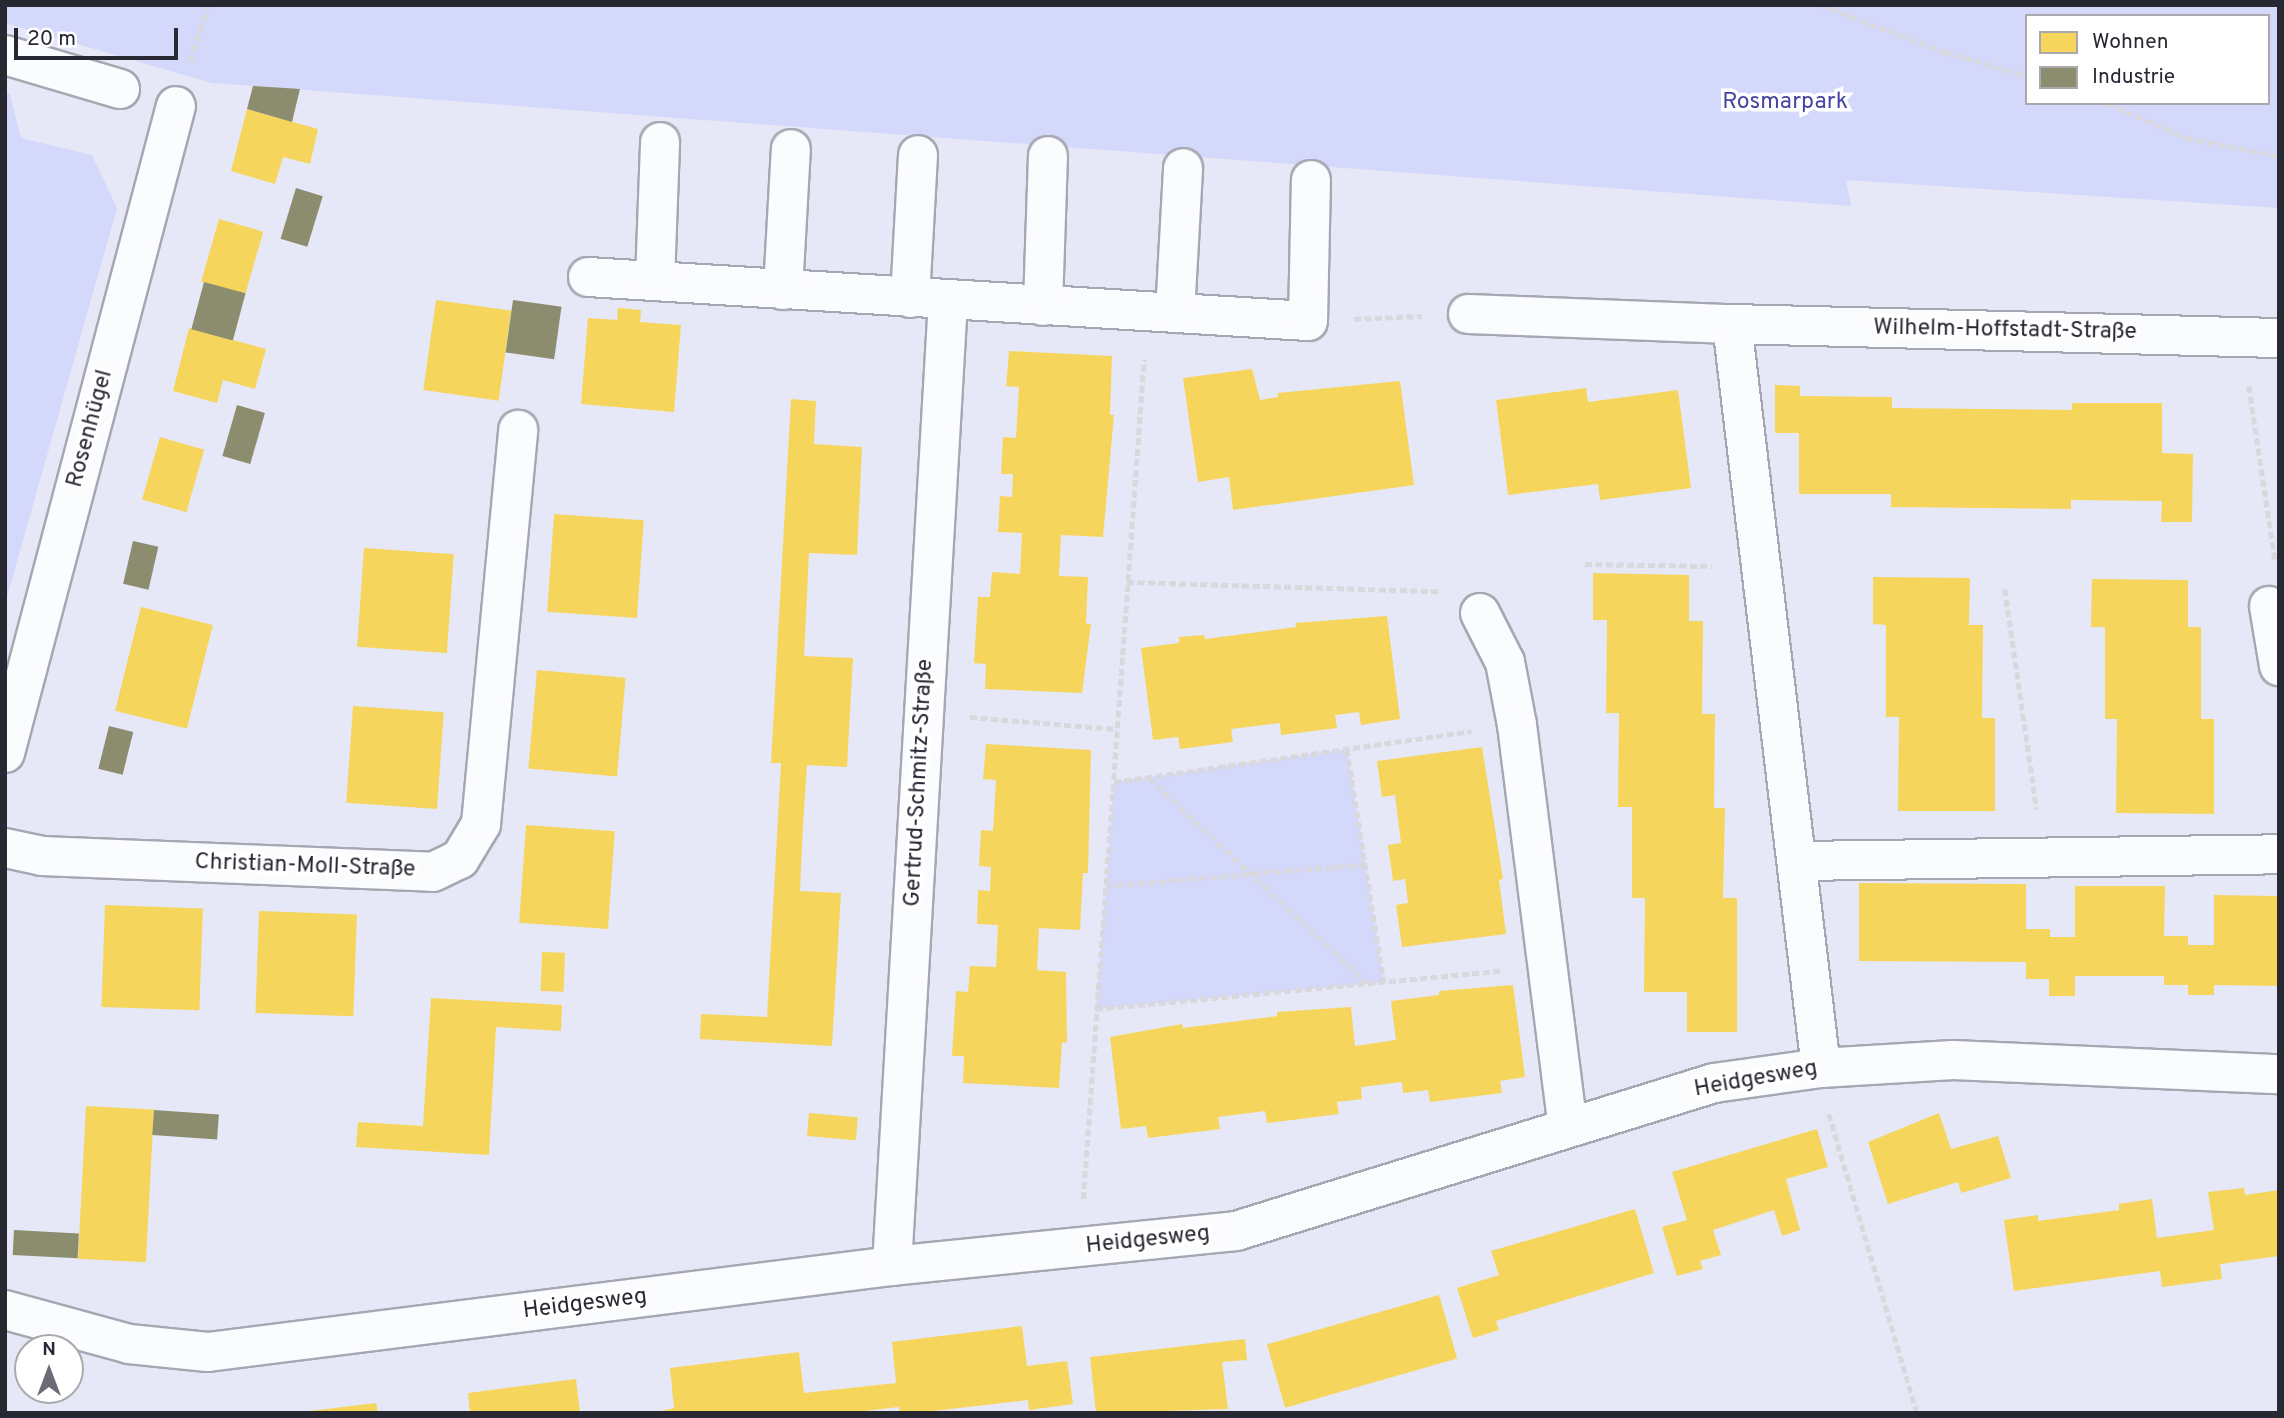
<!DOCTYPE html>
<html>
<head>
<meta charset="utf-8">
<style>
	body { margin:0 }
	#map { position:relative; width:2284px; height:1418px; overflow:hidden; background:#e6e8f7; font-family:Overpass,sans-serif }
	div>[style] { position:absolute }
	[style*='--x'] { left:calc(var(--x)*1px); top:calc(var(--y)*1px); width:calc(var(--w)*1px); rotate:calc(var(--a)*1deg) }
	.green>* { inset:0; background:#d4d8fa }
	.homes>* { inset:0; background:#f6d55c; transform-origin:0 0 }
	.industry>* { inset:0; background:#8c8c6e; transform-origin:0 0 }
	.path>* { height:4.5px; margin-top:-2.25px; transform-origin:0; background:repeating-linear-gradient(90deg,#d8d8dd 0 7px,transparent 0 10.5px) }
	.roads { filter:drop-shadow(2px 0 #a6a7b2) drop-shadow(-2px 0 #a6a7b2) drop-shadow(0 2px #a6a7b2) drop-shadow(0 -2px #a6a7b2) }
	.minor>* { height:38px; margin:-19px; padding:0 19px; transform-origin:19px; border-radius:19px; background:#fbfcfe }
	span { translate:-50% -50%; white-space:nowrap; text-align:center; line-height:1.15; -webkit-text-stroke:7px #fff; paint-order:stroke }
	.park-label { font-size:23px; color:#4745a1 }
	.street-label { font-size:23px; color:#272832 }
	.frame { position:absolute; inset:0; border:7px solid #272832; pointer-events:none }
	.legend { position:absolute; left:2025px; top:14px; width:245px; height:91px; box-sizing:border-box; background:#fff; border:2px solid #a9a9ad; margin:0; padding:9px 12px; list-style:none; font-size:21px; color:#272832 }
	.legend li { display:flex; align-items:center; gap:14px; height:35px }
	.legend b { width:35px; border:2px solid #a9a9ad }
	.north { position:absolute; left:14px; top:1334px; width:70px; height:70px; box-sizing:border-box; background:#fff; border:2px solid #a9a9ad; border-radius:50%; rotate:0deg; font-size:19px; font-weight:700; line-height:28px; text-align:center; color:#272832 }
	.north::after { content:''; display:block; margin:auto; width:24px; height:32px; background:#6a6b77; clip-path:polygon(50% 0,100% 100%,50% 72%,0 100%) }
	.scale { position:absolute; left:14px; top:28px; width:164px; height:32px; box-sizing:border-box; border:4px solid #272832; border-top:0; padding-left:9px; font-size:21px; line-height:24px; white-space:nowrap; color:#272832; -webkit-text-stroke:5px #fff; paint-order:stroke }
</style>
</head>
<body>
<div id="map">
	<div class="green">
		<div style="clip-path:polygon(evenodd,5px 5px,2279px 5px,2279px 208px,1846px 180px,1851px 206px,212px 83px,5px 23px,5px 5px,2027px 16px,2268px 16px,2268px 103px,2027px 103px,2027px 16px)"></div>
		<div style="clip-path:polygon(5px 92px,10px 94px,21px 138px,92px 155px,117px 208px,5px 604px)"></div>
		<div style="clip-path:polygon(1347px 749px,1384px 982px,1096px 1009px,1114px 782px)"></div>
	</div>
	<div class="homes">
		<div style="clip-path:polygon(247px 109px,318px 129px,310px 164px,283px 157px,275px 184px,231px 171px)"></div>
		<div style="left:219px;top:219px;width:46px;height:65px;rotate:16deg"></div>
		<div style="left:436px;top:300px;width:76px;height:91px;rotate:8deg"></div>
		<div style="clip-path:polygon(618px 308px,641px 310px,640px 322px,681px 325px,674px 412px,581px 404px,588px 318px,617px 320px)"></div>
		<div style="clip-path:polygon(189px 328px,266px 349px,255px 389px,223px 380px,217px 403px,173px 391px)"></div>
		<div style="clip-path:polygon(1009px 351px,1112px 356px,1110px 415px,1114px 415px,1103px 537px,1061px 535px,1059px 576px,1088px 577px,1086px 623px,1091px 624px,1082px 693px,985px 689px,986px 664px,974px 663px,978px 597px,990px 597px,992px 572px,1020px 574px,1022px 533px,998px 532px,1000px 496px,1012px 497px,1013px 474px,1001px 474px,1003px 437px,1016px 438px,1019px 387px,1006px 386px)"></div>
		<div style="clip-path:polygon(1252px 369px,1260px 400px,1278px 397px,1278px 393px,1400px 381px,1414px 485px,1233px 510px,1229px 477px,1198px 482px,1183px 378px)"></div>
		<div style="clip-path:polygon(1775px 385px,1800px 386px,1800px 396px,1892px 397px,1892px 408px,2072px 410px,2072px 403px,2162px 403px,2162px 453px,2193px 454px,2192px 522px,2161px 522px,2162px 501px,2071px 500px,2071px 509px,1891px 507px,1891px 494px,1799px 494px,1799px 433px,1775px 433px)"></div>
		<div style="clip-path:polygon(1586px 388px,1588px 402px,1678px 390px,1691px 488px,1600px 500px,1598px 484px,1508px 495px,1496px 400px)"></div>
		<div style="clip-path:polygon(791px 399px,816px 401px,814px 444px,862px 447px,857px 555px,809px 553px,804px 656px,853px 658px,847px 767px,807px 765px,803px 825px,800px 891px,841px 893px,832px 1046px,700px 1039px,701px 1014px,767px 1017px,781px 763px,771px 763px)"></div>
		<div style="left:160px;top:437px;width:46px;height:65px;rotate:16deg"></div>
		<div style="left:554px;top:514px;width:90px;height:98px;rotate:4deg"></div>
		<div style="left:364px;top:548px;width:90px;height:99px;rotate:4deg"></div>
		<div style="clip-path:polygon(1593px 573px,1689px 575px,1689px 621px,1703px 621px,1702px 714px,1715px 714px,1714px 808px,1725px 808px,1723px 898px,1737px 898px,1737px 1032px,1687px 1032px,1687px 992px,1644px 992px,1645px 898px,1632px 898px,1632px 807px,1618px 807px,1619px 713px,1606px 713px,1607px 620px,1593px 620px)"></div>
		<div style="clip-path:polygon(1873px 577px,1970px 578px,1969px 625px,1983px 625px,1982px 718px,1995px 718px,1995px 811px,1898px 811px,1899px 717px,1886px 717px,1886px 625px,1873px 624px)"></div>
		<div style="clip-path:polygon(2092px 579px,2188px 580px,2188px 627px,2201px 627px,2201px 719px,2214px 719px,2214px 814px,2116px 813px,2117px 719px,2105px 719px,2105px 627px,2091px 627px)"></div>
		<div style="left:141px;top:607px;width:74px;height:107px;rotate:14deg"></div>
		<div style="clip-path:polygon(1387px 616px,1400px 719px,1361px 725px,1359px 712px,1335px 715px,1337px 728px,1281px 735px,1280px 723px,1231px 729px,1233px 742px,1180px 749px,1178px 737px,1153px 740px,1141px 648px,1179px 643px,1179px 637px,1204px 635px,1205px 639px,1296px 627px,1295px 623px)"></div>
		<div style="left:537px;top:670px;width:89px;height:99px;rotate:5deg"></div>
		<div style="left:353px;top:706px;width:91px;height:97px;rotate:4deg"></div>
		<div style="clip-path:polygon(986px 744px,1091px 750px,1088px 873px,1083px 873px,1080px 930px,1039px 928px,1037px 970px,1066px 972px,1067px 1043px,1062px 1042px,1059px 1088px,963px 1083px,964px 1056px,952px 1056px,956px 991px,968px 992px,970px 966px,996px 967px,998px 925px,977px 924px,978px 890px,990px 891px,991px 867px,979px 866px,981px 830px,993px 831px,996px 780px,983px 779px)"></div>
		<div style="clip-path:polygon(1482px 747px,1503px 879px,1499px 880px,1506px 934px,1402px 947px,1396px 905px,1408px 903px,1405px 879px,1393px 881px,1388px 845px,1401px 843px,1395px 795px,1382px 797px,1377px 761px)"></div>
		<div style="left:526px;top:825px;width:89px;height:98px;rotate:4deg"></div>
		<div style="clip-path:polygon(1859px 883px,2026px 884px,2026px 929px,2050px 929px,2050px 937px,2075px 937px,2075px 886px,2165px 886px,2164px 936px,2188px 936px,2188px 945px,2214px 945px,2214px 895px,2279px 896px,2279px 986px,2214px 985px,2214px 995px,2188px 995px,2188px 985px,2164px 985px,2164px 976px,2075px 976px,2075px 996px,2049px 996px,2049px 979px,2026px 979px,2026px 962px,1859px 961px)"></div>
		<div style="left:105px;top:905px;width:98px;height:102px;rotate:2deg"></div>
		<div style="left:259px;top:911px;width:98px;height:102px;rotate:2deg"></div>
		<div style="left:542px;top:952px;width:23px;height:39px;rotate:2deg"></div>
		<div style="clip-path:polygon(1513px 985px,1525px 1077px,1500px 1081px,1502px 1093px,1430px 1102px,1428px 1090px,1403px 1093px,1402px 1082px,1361px 1087px,1362px 1099px,1337px 1102px,1339px 1114px,1267px 1123px,1265px 1111px,1218px 1117px,1220px 1129px,1148px 1138px,1146px 1126px,1121px 1129px,1110px 1037px,1182px 1024px,1183px 1028px,1277px 1016px,1277px 1012px,1351px 1007px,1355px 1046px,1396px 1040px,1391px 1001px,1439px 995px,1439px 991px)"></div>
		<div style="clip-path:polygon(431px 998px,562px 1005px,561px 1031px,496px 1027px,489px 1155px,356px 1147px,358px 1122px,423px 1126px)"></div>
		<div style="left:86px;top:1106px;width:68px;height:153px;rotate:3deg"></div>
		<div style="left:809px;top:1113px;width:49px;height:23px;rotate:5deg"></div>
		<div style="clip-path:polygon(1939px 1113px,1951px 1149px,1998px 1136px,2011px 1178px,1961px 1193px,1958px 1182px,1888px 1204px,1868px 1142px)"></div>
		<div style="clip-path:polygon(1817px 1129px,1828px 1167px,1786px 1179px,1800px 1230px,1782px 1236px,1774px 1210px,1713px 1230px,1721px 1255px,1700px 1261px,1703px 1269px,1677px 1276px,1662px 1227px,1687px 1220px,1672px 1172px)"></div>
		<div style="clip-path:polygon(2244px 1188px,2245px 1195px,2279px 1190px,2279px 1256px,2220px 1264px,2222px 1279px,2162px 1287px,2160px 1271px,2014px 1291px,2004px 1220px,2038px 1215px,2038px 1221px,2119px 1210px,2119px 1204px,2152px 1199px,2157px 1238px,2214px 1230px,2208px 1192px)"></div>
		<div style="clip-path:polygon(1635px 1209px,1654px 1273px,1496px 1321px,1499px 1330px,1473px 1338px,1457px 1288px,1499px 1275px,1491px 1251px)"></div>
		<div style="left:1439px;top:1295px;width:66px;height:179px;rotate:74deg"></div>
		<div style="clip-path:polygon(1022px 1326px,1027px 1366px,1067px 1361px,1073px 1404px,1029px 1410px,1028px 1400px,915px 1413px,900px 1413px,899px 1407px,847px 1413px,654px 1413px,674px 1408px,670px 1368px,799px 1352px,804px 1393px,896px 1383px,892px 1342px)"></div>
		<div style="clip-path:polygon(1245px 1339px,1247px 1360px,1222px 1362px,1228px 1409px,1096px 1413px,1090px 1357px)"></div>
		<div style="clip-path:polygon(576px 1379px,580px 1413px,470px 1413px,468px 1393px)"></div>
		<div style="clip-path:polygon(376px 1403px,378px 1413px,310px 1413px,310px 1411px)"></div>
	</div>
	<div class="industry">
		<div style="clip-path:polygon(253px 86px,300px 89px,292px 122px,247px 109px)"></div>
		<div style="left:296px;top:188px;width:28px;height:53px;rotate:17deg"></div>
		<div style="left:204px;top:282px;width:43px;height:49px;rotate:15deg"></div>
		<div style="left:513px;top:300px;width:49px;height:53px;rotate:8deg"></div>
		<div style="left:237px;top:405px;width:29px;height:53px;rotate:16deg"></div>
		<div style="left:133px;top:541px;width:26px;height:44px;rotate:13deg"></div>
		<div style="left:109px;top:726px;width:25px;height:44px;rotate:14deg"></div>
		<div style="left:154px;top:1110px;width:65px;height:25px;rotate:4deg"></div>
		<div style="left:14px;top:1230px;width:65px;height:25px;rotate:3deg"></div>
	</div>
	<div class="path">
		<div style="--x:1821;--y:5;--w:133;--a:20.8"></div>
		<div style="--x:1945;--y:52;--w:85;--a:16.3"></div>
		<div style="--x:190;--y:61;--w:59;--a:-72.2"></div>
		<div style="--x:2107;--y:103;--w:87;--a:23.6"></div>
		<div style="--x:2187;--y:138;--w:94;--a:11.1"></div>
		<div style="--x:1354;--y:319;--w:68;--a:-2.5"></div>
		<div style="--x:2249;--y:386;--w:177;--a:81.5"></div>
		<div style="--x:1585;--y:564;--w:127;--a:0.9"></div>
		<div style="--x:1127;--y:582;--w:311;--a:1.7"></div>
		<div style="--x:2005;--y:589;--w:223;--a:81.8"></div>
		<div style="--x:970;--y:717;--w:147;--a:4.7"></div>
		<div style="--x:1347;--y:749;--w:236;--a:81"></div>
		<div style="--x:1149;--y:778;--w:299;--a:43.2"></div>
		<div style="--x:1114;--y:782;--w:361;--a:-8.1"></div>
		<div style="--x:1106;--y:886;--w:261;--a:-4.8"></div>
		<div style="--x:1096;--y:1009;--w:406;--a:-5.4"></div>
		<div style="--x:1829;--y:1114;--w:312;--a:73.6"></div>
		<div style="--x:1083;--y:1199;--w:842;--a:-85.85"></div>
	</div>
	<div class="roads">
		<div class="minor">
			<div style="--x:5;--y:55;--w:120;--a:16.5"></div>
			<div style="--x:588;--y:277;--w:721;--a:3.5"></div>
			<div style="--x:1308;--y:321;--w:141;--a:-88.8"></div>
			<div style="--x:655;--y:281;--w:139;--a:-87.9"></div>
			<div style="--x:783;--y:290;--w:141;--a:-86.8"></div>
			<div style="--x:910;--y:298;--w:143;--a:-86.8"></div>
			<div style="--x:1043;--y:306;--w:150;--a:-88.1"></div>
			<div style="--x:1175;--y:313;--w:145;--a:-86.8"></div>
			<div style="--x:1468;--y:314;--w:264;--a:2.2"></div>
			<div style="--x:2269;--y:606;--w:61;--a:80.5"></div>
			<div style="--x:1480;--y:613;--w:55;--a:63"></div>
			<div style="--x:1505;--y:662;--w:64;--a:79.2"></div>
			<div style="--x:1517;--y:725;--w:405;--a:82.8"></div>
			<div style="--x:5;--y:753;--w:669;--a:-75.2"></div>
			<div style="--x:5;--y:848;--w:38;--a:12"></div>
			<div style="--x:42;--y:856;--w:391;--a:2.3"></div>
			<div style="--x:433;--y:872;--w:30;--a:-26"></div>
			<div style="--x:460;--y:859;--w:41;--a:-59"></div>
			<div style="--x:481;--y:824;--w:396;--a:-84.6"></div>
			<div style="--x:1798;--y:861;--w:481;--a:-0.8"></div>
			<div style="--x:1821;--y:1068;--w:749;--a:-96.82"></div>
			<div style="--x:1732;--y:324;--w:547;--a:1.47"></div>
			<div style="--x:892;--y:1266;--w:968;--a:-86.68"></div>
			<div style="--x:5;--y:1310;--w:129;--a:15.3"></div>
			<div style="--x:129;--y:1344;--w:79;--a:5.8"></div>
			<div style="--x:208;--y:1352;--w:689;--a:-7.17"></div>
			<div style="--x:892;--y:1266;--w:346;--a:-5.8"></div>
			<div style="--x:1236;--y:1231;--w:500;--a:-17.2"></div>
			<div style="--x:1714;--y:1083;--w:108;--a:-8"></div>
			<div style="--x:1821;--y:1068;--w:132;--a:-3.5"></div>
			<div style="--x:1953;--y:1060;--w:326;--a:2.5"></div>
		</div>
	</div>
	<div class="park-label">
		<span style="left:1785px;top:103px">Rosmarpark</span>
	</div>
	<div class="street-label">
		<span style="left:2005px;top:331px;rotate:1deg">Wilhelm-Hoffstadt-Straße</span>
		<span style="left:91px;top:429px;rotate:-75deg">Rosenhügel</span>
		<span style="left:920px;top:783px;rotate:-87deg">Gertrud-Schmitz-Straße</span>
		<span style="left:305px;top:867px;rotate:2deg">Christian-Moll-Straße</span>
		<span style="left:1756px;top:1080px;rotate:-10deg">Heidgesweg</span>
		<span style="left:1148px;top:1241px;rotate:-6deg">Heidgesweg</span>
		<span style="left:585px;top:1305px;rotate:-7deg">Heidgesweg</span>
	</div>
	<div class="frame"></div>
	<ul class="legend">
	<li><b style="height:19px;background:#f6d55c"></b>Wohnen</li>
	<li><b style="height:19px;background:#8c8c6e"></b>Industrie</li>
	</ul>
	<div class="north">N</div>
	<div class="scale">20 m</div>
</div>
</body>
</html>
